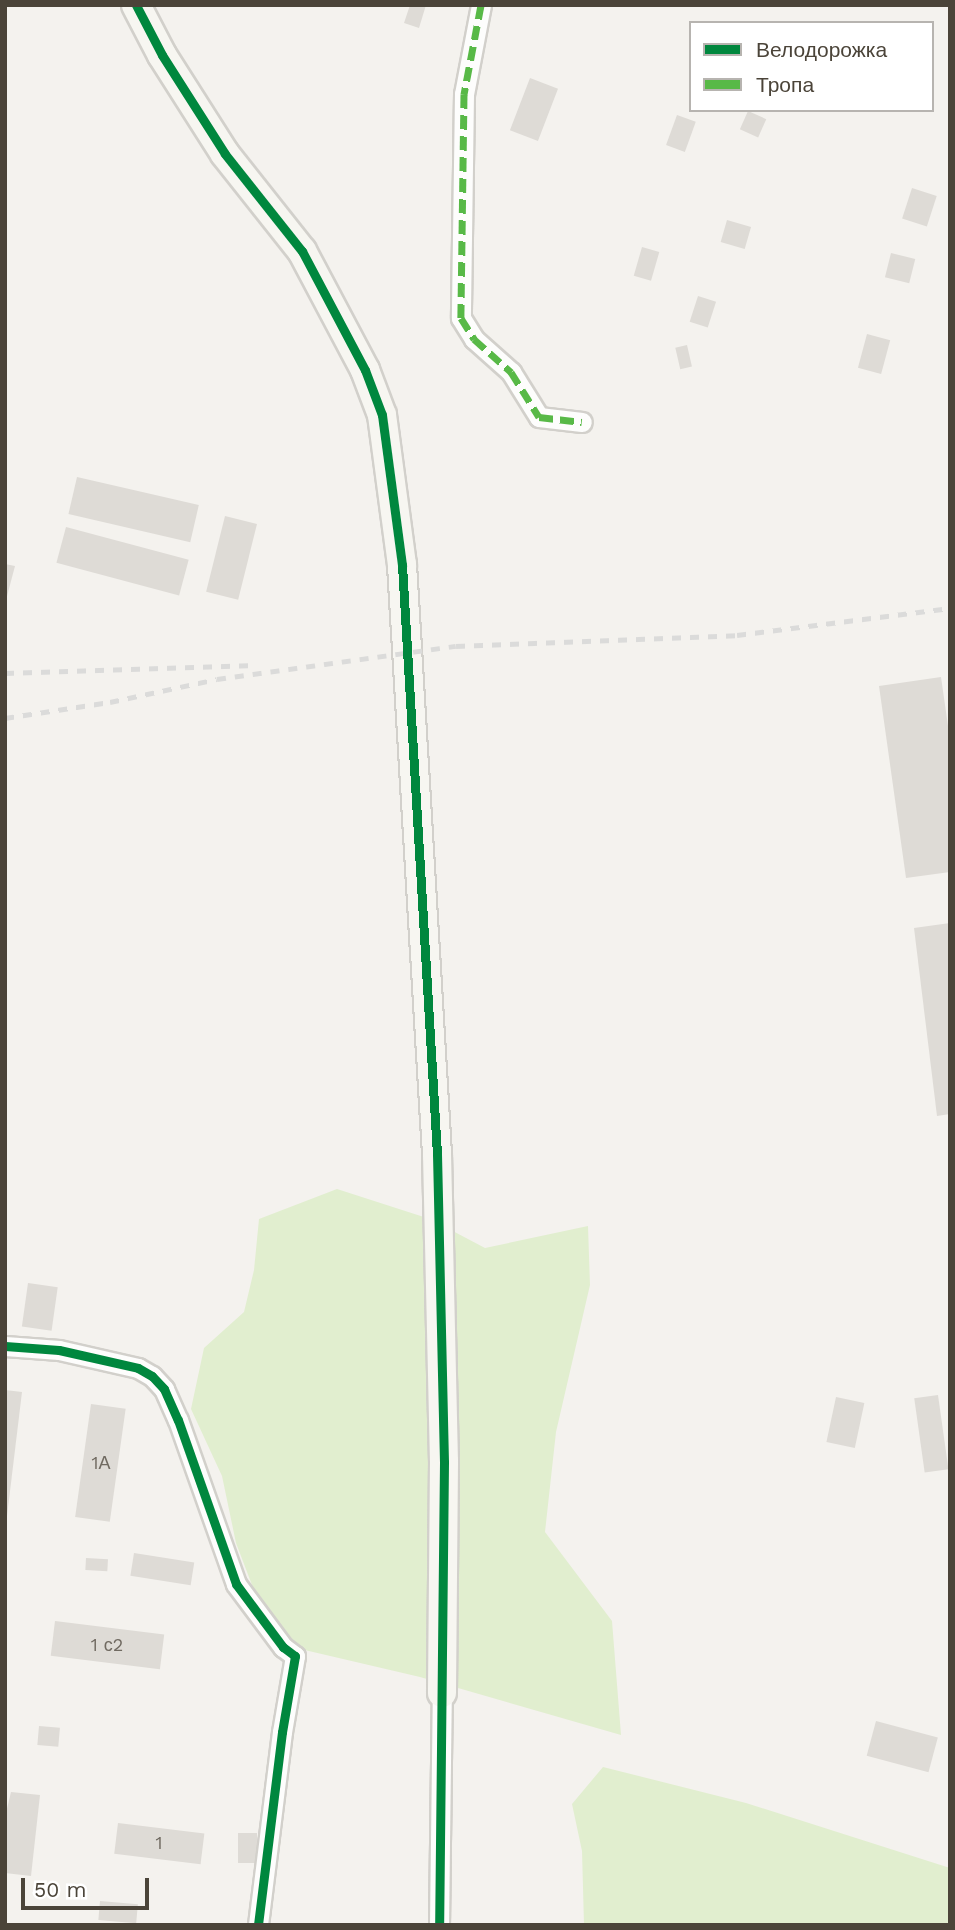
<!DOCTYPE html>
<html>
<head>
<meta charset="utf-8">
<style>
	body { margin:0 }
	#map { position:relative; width:955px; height:1930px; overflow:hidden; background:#f4f2ee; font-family:"Work Sans",sans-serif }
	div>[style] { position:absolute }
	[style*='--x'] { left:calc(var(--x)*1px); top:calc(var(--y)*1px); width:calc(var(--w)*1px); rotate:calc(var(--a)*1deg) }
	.green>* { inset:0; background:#e1eecf }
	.building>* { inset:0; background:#dedbd6; transform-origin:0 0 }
	.roads { filter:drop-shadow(2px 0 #d2d0cb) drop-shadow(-2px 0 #d2d0cb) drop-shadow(0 2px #d2d0cb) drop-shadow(0 -2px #d2d0cb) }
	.street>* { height:19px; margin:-9.5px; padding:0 9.5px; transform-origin:9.5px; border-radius:9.5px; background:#fdfdfc }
	.secondary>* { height:28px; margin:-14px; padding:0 14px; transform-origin:14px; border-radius:14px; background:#f7f6f1 }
	.rail>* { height:5px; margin-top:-2.5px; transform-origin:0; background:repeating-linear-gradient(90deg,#dbdbda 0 9px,transparent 0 18px) }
	.quiet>* { height:7px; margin-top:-3.5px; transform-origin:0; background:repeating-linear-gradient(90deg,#58b947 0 14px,transparent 0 21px) }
	.cycleway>* { height:9px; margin:-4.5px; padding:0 4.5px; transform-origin:4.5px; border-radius:4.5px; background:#00873e }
	span { translate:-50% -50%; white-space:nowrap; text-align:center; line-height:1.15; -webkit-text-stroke:6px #fff; paint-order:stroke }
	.number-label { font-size:18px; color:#706a61 }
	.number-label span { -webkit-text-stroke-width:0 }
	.frame { position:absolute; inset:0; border:7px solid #4b4439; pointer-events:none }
	.legend { position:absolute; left:689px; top:21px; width:245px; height:91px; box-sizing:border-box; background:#fff; border:2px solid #b7b4b0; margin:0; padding:9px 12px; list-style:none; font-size:21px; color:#4b4439 }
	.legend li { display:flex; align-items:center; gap:14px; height:35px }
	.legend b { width:35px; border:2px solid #b7b4b0 }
	.scale { position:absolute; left:21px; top:1878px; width:128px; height:32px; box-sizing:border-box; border:4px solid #4b4439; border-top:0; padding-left:9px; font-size:21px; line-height:24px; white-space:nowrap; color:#4b4439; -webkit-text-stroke:5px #fff; paint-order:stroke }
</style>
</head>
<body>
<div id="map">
	<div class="green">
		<div style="clip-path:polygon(337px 1189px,430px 1219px,485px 1248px,588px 1226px,590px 1285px,556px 1432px,545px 1532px,612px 1621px,621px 1735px,420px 1677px,296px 1648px,257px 1598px,236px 1543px,222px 1476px,191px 1409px,204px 1348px,244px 1312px,254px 1270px,259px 1219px)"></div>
		<div style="clip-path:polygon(603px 1767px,746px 1803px,950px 1868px,950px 1925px,584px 1925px,582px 1851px,572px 1804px)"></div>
	</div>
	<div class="building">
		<div style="clip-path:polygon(410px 5px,426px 5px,419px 28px,404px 23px)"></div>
		<div style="left:530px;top:78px;width:30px;height:56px;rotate:21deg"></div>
		<div style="left:748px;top:111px;width:20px;height:20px;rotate:24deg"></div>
		<div style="left:677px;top:115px;width:20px;height:32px;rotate:20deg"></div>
		<div style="left:912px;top:188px;width:26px;height:32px;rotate:18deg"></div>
		<div style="left:727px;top:220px;width:25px;height:23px;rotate:16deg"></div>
		<div style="left:642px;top:247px;width:18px;height:30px;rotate:16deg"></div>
		<div style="left:891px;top:253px;width:25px;height:25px;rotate:14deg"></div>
		<div style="left:698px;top:296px;width:19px;height:27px;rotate:18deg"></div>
		<div style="left:867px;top:334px;width:24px;height:35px;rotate:15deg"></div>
		<div style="left:687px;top:345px;width:22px;height:12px;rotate:77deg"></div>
		<div style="left:77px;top:477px;width:125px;height:38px;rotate:13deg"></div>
		<div style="left:225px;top:516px;width:33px;height:78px;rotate:14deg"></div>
		<div style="left:66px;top:527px;width:127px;height:37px;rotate:15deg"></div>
		<div style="clip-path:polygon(5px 564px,15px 566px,6px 600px,5px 600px)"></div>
		<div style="clip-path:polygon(941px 677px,950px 740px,950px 872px,906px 878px,879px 686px)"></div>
		<div style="clip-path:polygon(950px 923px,950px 1114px,937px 1116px,914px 928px)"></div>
		<div style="left:28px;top:1283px;width:30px;height:44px;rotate:8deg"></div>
		<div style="clip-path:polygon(5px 1390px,22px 1392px,7px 1516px,5px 1516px)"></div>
		<div style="left:938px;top:1395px;width:75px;height:24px;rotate:82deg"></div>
		<div style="left:836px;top:1397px;width:29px;height:46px;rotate:12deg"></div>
		<div style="left:91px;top:1404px;width:35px;height:114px;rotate:8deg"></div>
		<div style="left:134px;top:1553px;width:61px;height:23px;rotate:9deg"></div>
		<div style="left:86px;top:1558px;width:22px;height:12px;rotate:3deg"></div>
		<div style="left:55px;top:1621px;width:110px;height:35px;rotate:7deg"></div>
		<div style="left:876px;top:1721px;width:64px;height:36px;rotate:15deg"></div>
		<div style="left:39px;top:1726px;width:21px;height:19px;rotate:5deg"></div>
		<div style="clip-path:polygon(11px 1792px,40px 1795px,31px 1876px,5px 1873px,5px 1817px)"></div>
		<div style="left:118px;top:1823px;width:87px;height:31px;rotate:7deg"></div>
		<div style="left:238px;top:1833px;width:19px;height:30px"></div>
		<div style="left:100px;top:1901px;width:38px;height:19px;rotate:5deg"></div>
	</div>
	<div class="roads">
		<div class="street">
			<div style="--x:481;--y:5;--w:91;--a:100.8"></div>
			<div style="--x:464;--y:94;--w:224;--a:90.8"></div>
			<div style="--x:461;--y:318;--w:25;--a:58"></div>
			<div style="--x:474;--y:339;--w:50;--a:41.7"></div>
			<div style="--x:511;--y:372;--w:53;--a:58.1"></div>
			<div style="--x:539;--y:417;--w:43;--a:6.6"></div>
			<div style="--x:5;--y:1346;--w:54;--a:4.2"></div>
			<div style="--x:59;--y:1350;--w:81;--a:12.8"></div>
			<div style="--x:138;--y:1368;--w:16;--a:30"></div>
			<div style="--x:152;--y:1376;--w:18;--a:47"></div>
			<div style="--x:164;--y:1389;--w:34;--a:66"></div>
			<div style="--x:178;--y:1420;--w:174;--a:70.5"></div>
			<div style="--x:236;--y:1584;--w:79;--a:53.3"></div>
			<div style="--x:283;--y:1647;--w:15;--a:37"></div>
			<div style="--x:295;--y:1656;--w:77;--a:99.7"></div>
			<div style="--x:282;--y:1732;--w:194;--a:97.1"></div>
			<div style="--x:439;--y:1925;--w:232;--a:-89.3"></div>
		</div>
		<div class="secondary">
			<div style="--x:136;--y:5;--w:56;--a:62.5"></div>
			<div style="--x:162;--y:55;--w:117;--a:57.5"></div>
			<div style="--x:225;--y:154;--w:124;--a:51.6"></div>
			<div style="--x:302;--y:251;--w:135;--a:62.1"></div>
			<div style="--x:365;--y:370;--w:48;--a:69.3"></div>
			<div style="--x:382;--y:415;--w:151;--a:82.4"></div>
			<div style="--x:402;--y:565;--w:590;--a:86.6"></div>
			<div style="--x:437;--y:1154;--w:308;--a:88.7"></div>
			<div style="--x:444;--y:1462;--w:231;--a:90.5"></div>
		</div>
	</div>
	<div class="rail">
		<div style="--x:5;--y:673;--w:252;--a:-1.8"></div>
		<div style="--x:5;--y:718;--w:106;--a:-8.7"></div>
		<div style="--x:110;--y:702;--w:109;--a:-12.1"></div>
		<div style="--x:217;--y:679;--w:241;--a:-7.9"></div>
		<div style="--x:456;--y:646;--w:281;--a:-2.2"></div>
		<div style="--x:737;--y:635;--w:215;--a:-7.2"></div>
	</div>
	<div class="quiet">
		<div style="--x:481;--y:5;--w:91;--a:100.8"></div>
		<div style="--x:464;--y:94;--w:224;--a:90.8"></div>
		<div style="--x:461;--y:318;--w:25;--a:58"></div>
		<div style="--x:474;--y:339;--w:50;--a:41.7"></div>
		<div style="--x:511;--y:372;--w:53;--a:58.1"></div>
		<div style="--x:539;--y:417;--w:43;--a:6.6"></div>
	</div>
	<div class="cycleway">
		<div style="--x:136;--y:5;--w:56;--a:62.5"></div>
		<div style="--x:162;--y:55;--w:117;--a:57.5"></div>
		<div style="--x:225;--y:154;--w:124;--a:51.6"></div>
		<div style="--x:302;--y:251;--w:135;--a:62.1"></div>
		<div style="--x:365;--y:370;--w:48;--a:69.3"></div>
		<div style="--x:382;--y:415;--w:151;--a:82.4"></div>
		<div style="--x:402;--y:565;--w:590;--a:86.6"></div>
		<div style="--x:437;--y:1154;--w:308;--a:88.7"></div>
		<div style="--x:444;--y:1462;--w:463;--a:90.6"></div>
		<div style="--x:5;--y:1346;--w:54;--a:4.2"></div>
		<div style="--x:59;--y:1350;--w:81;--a:12.8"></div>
		<div style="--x:138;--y:1368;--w:16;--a:30"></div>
		<div style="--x:152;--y:1376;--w:18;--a:47"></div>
		<div style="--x:164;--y:1389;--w:34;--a:66"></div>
		<div style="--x:178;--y:1420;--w:174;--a:70.5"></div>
		<div style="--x:236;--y:1584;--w:79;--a:53.3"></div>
		<div style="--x:283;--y:1647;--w:15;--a:37"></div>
		<div style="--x:295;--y:1656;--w:77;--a:99.7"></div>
		<div style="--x:282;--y:1732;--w:194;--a:97.1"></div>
	</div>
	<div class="number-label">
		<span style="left:101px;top:1463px">1А</span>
		<span style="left:107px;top:1645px">1 с2</span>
		<span style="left:159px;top:1843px">1</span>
	</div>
	<div class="frame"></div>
	<ul class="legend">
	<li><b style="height:9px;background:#00873e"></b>Велодорожка</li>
	<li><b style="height:9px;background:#58b947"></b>Тропа</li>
	</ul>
	<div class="scale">50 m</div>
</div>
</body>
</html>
